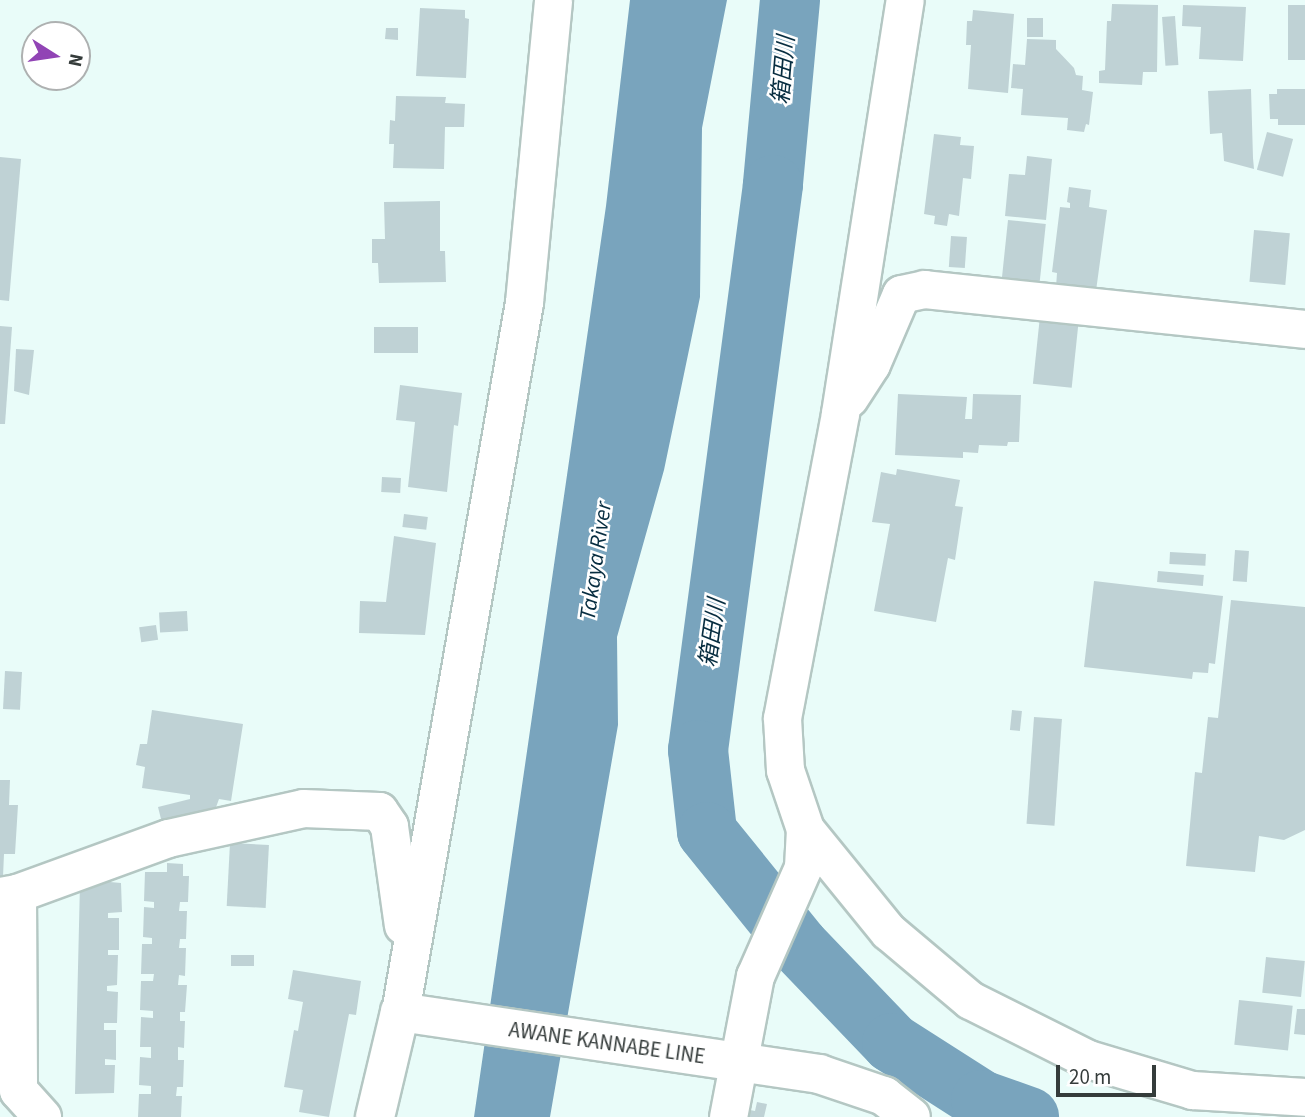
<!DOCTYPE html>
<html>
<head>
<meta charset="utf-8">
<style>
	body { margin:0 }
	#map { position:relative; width:1305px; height:1117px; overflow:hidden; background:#e9fcf9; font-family:"Source Sans 3","Noto Sans JP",sans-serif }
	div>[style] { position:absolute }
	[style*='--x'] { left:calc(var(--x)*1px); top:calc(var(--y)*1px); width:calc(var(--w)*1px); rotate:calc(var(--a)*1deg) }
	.water>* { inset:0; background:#79a4bd }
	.river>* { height:60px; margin:-30px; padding:0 30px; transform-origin:30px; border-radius:30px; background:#79a4bd }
	.building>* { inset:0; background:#bfd2d5; transform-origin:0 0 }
	.roads { filter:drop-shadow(2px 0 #b4c7c3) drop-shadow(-2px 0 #b4c7c3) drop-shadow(0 2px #b4c7c3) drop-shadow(0 -2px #b4c7c3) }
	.minor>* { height:37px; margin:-18.5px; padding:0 18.5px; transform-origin:18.5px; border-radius:18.5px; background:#fff }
	.major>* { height:38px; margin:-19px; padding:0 19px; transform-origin:19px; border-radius:19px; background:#fff }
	span { translate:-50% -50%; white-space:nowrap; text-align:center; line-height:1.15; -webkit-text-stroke:5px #fff; paint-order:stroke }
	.street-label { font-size:21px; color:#353c3b }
	.water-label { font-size:23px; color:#072d40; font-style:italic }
	.north { position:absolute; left:21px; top:21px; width:70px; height:70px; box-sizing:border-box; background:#fff; border:2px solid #aeb1b1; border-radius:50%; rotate:102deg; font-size:19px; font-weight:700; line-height:28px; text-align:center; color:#353c3b }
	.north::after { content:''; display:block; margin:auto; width:24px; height:32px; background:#9144b5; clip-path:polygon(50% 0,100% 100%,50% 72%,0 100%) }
	.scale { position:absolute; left:1056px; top:1065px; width:100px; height:32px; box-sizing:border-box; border:4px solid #353c3b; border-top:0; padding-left:9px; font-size:21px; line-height:24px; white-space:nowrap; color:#353c3b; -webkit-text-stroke:5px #fff; paint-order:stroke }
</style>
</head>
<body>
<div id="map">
	<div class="water">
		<div style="clip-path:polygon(630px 0,727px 0,702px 128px,700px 297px,664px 470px,617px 637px,618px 725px,550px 1117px,474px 1117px,606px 206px)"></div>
	</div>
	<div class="river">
		<div style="--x:790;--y:0;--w:186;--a:95.3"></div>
		<div style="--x:773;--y:185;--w:570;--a:97.56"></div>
		<div style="--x:698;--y:750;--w:82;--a:83.7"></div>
		<div style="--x:707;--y:832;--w:146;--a:51.1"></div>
		<div style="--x:799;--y:946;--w:134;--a:46.2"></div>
		<div style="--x:892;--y:1043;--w:106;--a:32.6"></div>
		<div style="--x:981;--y:1100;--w:51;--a:19.5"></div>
	</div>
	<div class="building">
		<div style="clip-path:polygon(1112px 4px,1158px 5px,1157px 72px,1143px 72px,1142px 85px,1099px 83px,1099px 71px,1105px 70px,1107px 21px,1111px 21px)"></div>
		<div style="clip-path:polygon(1183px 5px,1246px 7px,1243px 61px,1199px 59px,1201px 27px,1182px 26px)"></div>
		<div style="left:1305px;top:5px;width:55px;height:17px;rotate:90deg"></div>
		<div style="clip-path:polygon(420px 8px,465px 10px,465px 18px,469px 19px,466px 78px,416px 76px)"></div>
		<div style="clip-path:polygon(973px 10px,1014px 14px,1008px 93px,968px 89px,971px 45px,966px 45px,967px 21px,972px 21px)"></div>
		<div style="left:1175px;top:16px;width:49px;height:13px;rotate:86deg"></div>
		<div style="left:1027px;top:18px;width:16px;height:19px"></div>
		<div style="clip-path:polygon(386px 28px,398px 28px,398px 40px,385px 39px)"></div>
		<div style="clip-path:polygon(1027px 39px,1056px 40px,1056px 49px,1074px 68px,1076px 75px,1083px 76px,1082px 90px,1093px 92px,1089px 125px,1086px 124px,1084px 132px,1067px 130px,1068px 118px,1021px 115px,1023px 89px,1011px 88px,1013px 64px,1025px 65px)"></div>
		<div style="clip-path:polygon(1251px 89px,1253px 158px,1254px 169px,1224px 161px,1222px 133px,1210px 134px,1208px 91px)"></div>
		<div style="clip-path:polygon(1277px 89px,1305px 89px,1305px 125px,1278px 125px,1278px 119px,1270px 119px,1269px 94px,1277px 94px)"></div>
		<div style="clip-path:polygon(396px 96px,446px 97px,445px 103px,465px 104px,464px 127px,445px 127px,444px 169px,393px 168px,394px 144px,389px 144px,390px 120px,395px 121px)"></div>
		<div style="left:1267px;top:132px;width:27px;height:39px;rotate:15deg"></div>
		<div style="clip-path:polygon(934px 134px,961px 137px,960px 145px,974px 146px,971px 179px,963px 178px,959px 216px,949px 214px,947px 226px,934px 224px,935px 216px,924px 214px)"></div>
		<div style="clip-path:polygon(1027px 156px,1052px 159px,1046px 220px,1005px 216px,1009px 174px,1025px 175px)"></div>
		<div style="clip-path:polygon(0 157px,21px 159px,9px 301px,0 300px)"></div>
		<div style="clip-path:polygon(1069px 187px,1091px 190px,1089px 207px,1107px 210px,1096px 291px,1056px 287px,1057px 273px,1052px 272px,1060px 207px,1070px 208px,1070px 203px,1067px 202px)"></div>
		<div style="clip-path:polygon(440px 201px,440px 251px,445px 251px,446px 282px,379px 283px,378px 263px,372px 263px,372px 239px,385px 239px,384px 202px)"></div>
		<div style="left:1008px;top:220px;width:38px;height:60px;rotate:6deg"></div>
		<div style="left:1254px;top:230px;width:36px;height:52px;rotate:5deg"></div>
		<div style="left:951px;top:236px;width:16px;height:31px;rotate:4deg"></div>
		<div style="left:1040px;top:316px;width:39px;height:68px;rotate:6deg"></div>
		<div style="clip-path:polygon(0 326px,12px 327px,5px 424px,0 424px)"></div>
		<div style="left:374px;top:327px;width:44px;height:26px"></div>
		<div style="clip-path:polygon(16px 349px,34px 350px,29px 395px,14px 391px)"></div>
		<div style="clip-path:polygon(400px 385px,462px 393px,458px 426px,454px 425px,447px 492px,408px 487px,415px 422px,396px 420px)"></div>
		<div style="clip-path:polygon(898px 394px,967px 397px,965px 419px,972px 419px,973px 394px,1021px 395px,1019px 442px,1008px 442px,1007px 446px,979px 445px,978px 453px,963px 452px,963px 458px,895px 455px)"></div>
		<div style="clip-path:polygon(897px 469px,960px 480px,955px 506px,963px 507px,955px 560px,948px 558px,936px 622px,874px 611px,890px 524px,872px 522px,881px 472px,896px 475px)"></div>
		<div style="left:382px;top:477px;width:19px;height:15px;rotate:3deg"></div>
		<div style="left:404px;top:514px;width:24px;height:13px;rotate:7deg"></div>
		<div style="clip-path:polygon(394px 536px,436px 543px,425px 635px,359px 633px,360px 601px,386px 602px)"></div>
		<div style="left:1235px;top:550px;width:14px;height:31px;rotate:4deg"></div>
		<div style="left:1170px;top:552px;width:36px;height:12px;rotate:3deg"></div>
		<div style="left:1158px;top:571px;width:46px;height:11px;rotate:5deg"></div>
		<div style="clip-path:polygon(1094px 581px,1223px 596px,1215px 664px,1209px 663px,1208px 673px,1193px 672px,1192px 679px,1084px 667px)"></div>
		<div style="clip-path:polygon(1231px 600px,1305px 607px,1305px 830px,1284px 840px,1259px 836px,1255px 872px,1186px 866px,1195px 772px,1202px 773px,1208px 717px,1218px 718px)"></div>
		<div style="left:187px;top:611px;width:20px;height:28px;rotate:87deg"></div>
		<div style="left:156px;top:625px;width:15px;height:17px;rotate:82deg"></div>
		<div style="left:5px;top:671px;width:17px;height:38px;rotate:3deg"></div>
		<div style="clip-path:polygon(152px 710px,243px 724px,231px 801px,219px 799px,215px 810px,162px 823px,158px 807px,190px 799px,190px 795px,142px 788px,145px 767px,136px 765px,140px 744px,147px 744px)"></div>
		<div style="left:1012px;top:710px;width:10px;height:20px;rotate:6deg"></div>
		<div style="left:1034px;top:717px;width:28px;height:107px;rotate:4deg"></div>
		<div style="clip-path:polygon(0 780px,10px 780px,9px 805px,18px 805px,15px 854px,4px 854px,3px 877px,0 877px)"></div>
		<div style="left:230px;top:843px;width:39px;height:63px;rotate:3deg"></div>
		<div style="clip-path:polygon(167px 863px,183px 864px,183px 876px,189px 876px,188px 902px,180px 902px,179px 911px,187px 911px,186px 939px,180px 939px,179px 948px,186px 948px,185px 976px,179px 975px,178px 985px,187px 985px,185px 1012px,180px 1012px,180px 1021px,185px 1021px,184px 1048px,178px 1047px,178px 1060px,184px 1060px,183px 1087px,177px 1087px,176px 1096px,182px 1096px,181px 1117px,138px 1117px,139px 1094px,151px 1094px,151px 1086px,139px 1085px,140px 1057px,151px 1058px,151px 1047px,140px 1047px,141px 1017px,153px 1018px,153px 1011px,140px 1010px,141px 981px,153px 981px,154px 974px,141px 974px,142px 944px,152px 944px,152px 938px,143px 937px,144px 907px,154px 908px,154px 902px,144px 901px,145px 872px,167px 872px)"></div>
		<div style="clip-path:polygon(110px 871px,110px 882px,121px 883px,122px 912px,108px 913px,108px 918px,119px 918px,119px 950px,108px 950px,108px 955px,118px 955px,117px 985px,107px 986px,107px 991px,118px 992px,117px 1023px,104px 1023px,104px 1030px,116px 1030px,116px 1060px,105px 1059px,105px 1065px,115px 1065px,114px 1093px,75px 1094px,80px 883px)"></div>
		<div style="left:231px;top:955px;width:23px;height:11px"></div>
		<div style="left:1266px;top:957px;width:39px;height:36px;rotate:6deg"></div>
		<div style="clip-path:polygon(293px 970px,361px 981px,356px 1015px,349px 1014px,329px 1117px,299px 1112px,303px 1090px,284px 1087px,294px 1030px,298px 1031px,303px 1002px,288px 999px)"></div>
		<div style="left:1239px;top:1000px;width:54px;height:45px;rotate:6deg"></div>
		<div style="clip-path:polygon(1297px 1009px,1305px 1009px,1305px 1035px,1294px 1034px)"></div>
		<div style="clip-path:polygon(757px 1102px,767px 1104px,764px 1117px,748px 1117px,750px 1110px,755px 1111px)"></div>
	</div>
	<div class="roads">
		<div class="minor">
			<div style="--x:849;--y:398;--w:40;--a:-57.1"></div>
			<div style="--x:871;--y:364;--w:76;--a:-66.8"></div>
			<div style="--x:901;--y:294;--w:24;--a:-12"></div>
			<div style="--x:924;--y:289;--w:383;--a:6"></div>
			<div style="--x:805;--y:829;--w:132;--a:50.9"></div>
			<div style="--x:888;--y:931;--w:107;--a:40.1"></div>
			<div style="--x:970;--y:1000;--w:132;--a:26.6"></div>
			<div style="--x:1088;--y:1059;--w:109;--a:16.6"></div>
			<div style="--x:1192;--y:1090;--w:113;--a:3.5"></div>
			<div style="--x:17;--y:893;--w:197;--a:89.7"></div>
			<div style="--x:18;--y:1090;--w:36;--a:48"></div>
			<div style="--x:0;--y:896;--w:17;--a:-10"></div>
			<div style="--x:17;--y:893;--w:161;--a:-20"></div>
			<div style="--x:168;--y:838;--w:138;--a:-12.5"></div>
			<div style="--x:303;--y:808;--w:76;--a:2.3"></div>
			<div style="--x:379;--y:811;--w:18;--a:56"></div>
			<div style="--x:389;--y:826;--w:100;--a:82"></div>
			<div style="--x:400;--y:1012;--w:721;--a:-80.09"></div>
			<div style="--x:524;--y:302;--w:303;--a:-84.5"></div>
			<div style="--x:728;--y:1117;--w:144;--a:-79.2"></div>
			<div style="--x:755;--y:976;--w:119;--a:-66.2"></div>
			<div style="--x:803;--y:867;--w:38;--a:-87"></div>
			<div style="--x:805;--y:829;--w:62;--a:-108.7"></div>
			<div style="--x:785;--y:770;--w:52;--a:-93.3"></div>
			<div style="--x:782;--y:718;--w:310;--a:-79.2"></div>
			<div style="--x:840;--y:413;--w:418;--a:-81.1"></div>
		</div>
		<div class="major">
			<div style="--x:375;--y:1117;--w:108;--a:-76.6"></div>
			<div style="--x:400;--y:1012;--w:424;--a:8.4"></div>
			<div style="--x:819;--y:1074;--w:69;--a:18.7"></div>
			<div style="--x:884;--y:1096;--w:34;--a:38"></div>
		</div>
	</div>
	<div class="street-label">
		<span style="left:607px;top:1043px;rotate:8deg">AWANE KANNABE LINE</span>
	</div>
	<div class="water-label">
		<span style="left:784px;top:70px;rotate:-85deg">箱田川</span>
		<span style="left:596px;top:561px;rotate:-82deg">Takaya River</span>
		<span style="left:713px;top:633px;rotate:-82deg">箱田川</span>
	</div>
	<div class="north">N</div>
	<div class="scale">20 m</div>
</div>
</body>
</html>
